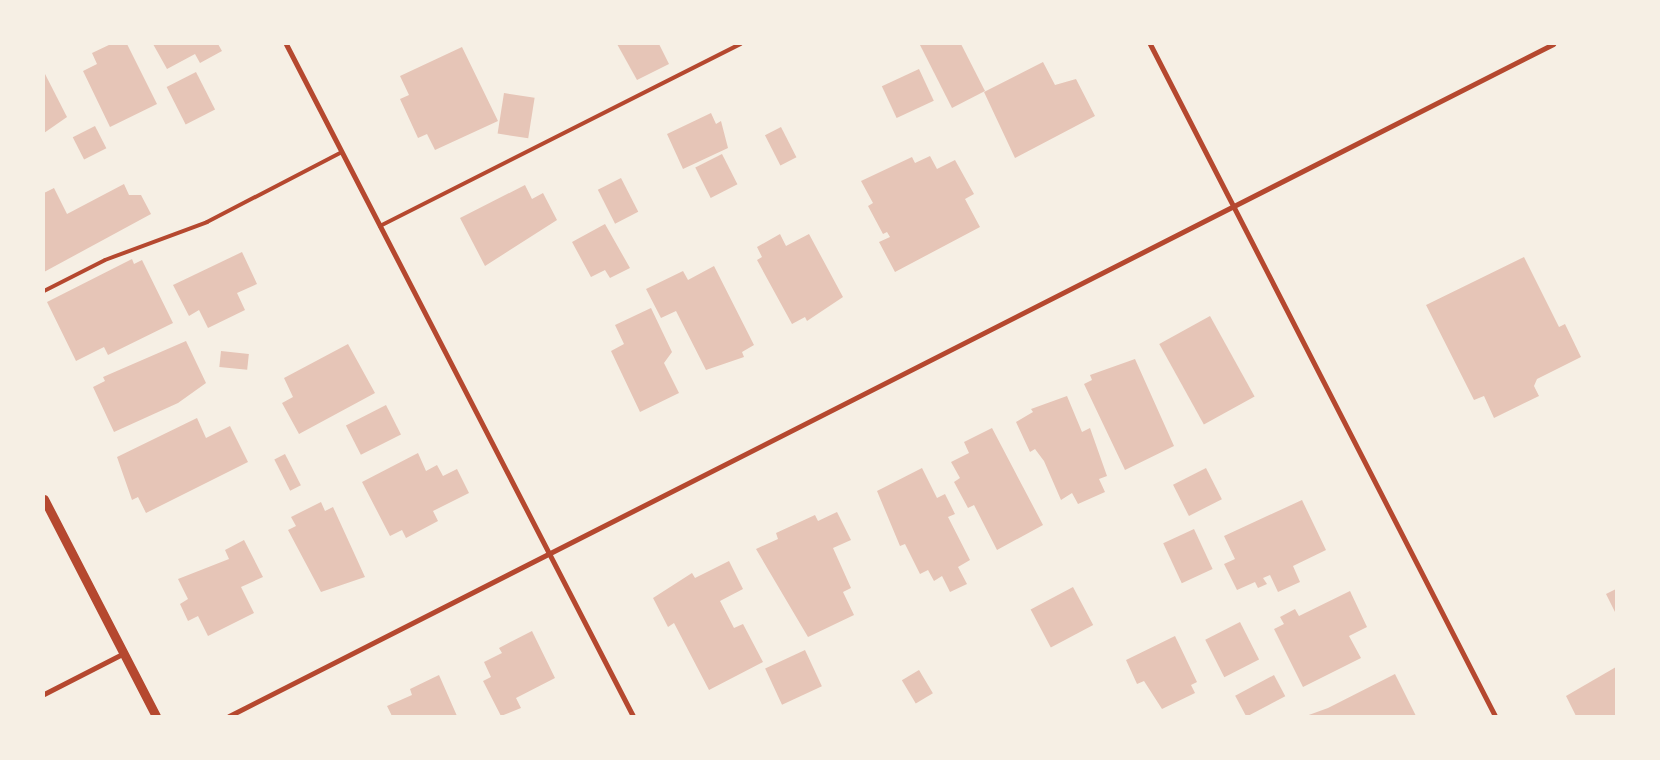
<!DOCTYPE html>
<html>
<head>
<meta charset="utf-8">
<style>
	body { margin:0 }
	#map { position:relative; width:1660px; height:760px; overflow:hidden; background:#f6efe4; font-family:"Crimson Pro",serif }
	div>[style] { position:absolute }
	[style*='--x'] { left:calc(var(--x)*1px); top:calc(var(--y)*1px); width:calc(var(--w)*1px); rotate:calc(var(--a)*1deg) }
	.building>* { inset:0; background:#e6c5b7; transform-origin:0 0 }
	.service>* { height:4px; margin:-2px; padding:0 2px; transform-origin:2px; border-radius:2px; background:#b5482f }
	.minor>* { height:5px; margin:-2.5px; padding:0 2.5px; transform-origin:2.5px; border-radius:2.5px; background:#b5482f }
	.tertiary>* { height:9px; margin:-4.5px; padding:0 4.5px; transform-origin:4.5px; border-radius:4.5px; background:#b5482f }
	span { translate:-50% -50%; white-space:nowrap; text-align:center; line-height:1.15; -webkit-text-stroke:4.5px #f6efe4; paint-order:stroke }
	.frame { position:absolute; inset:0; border:45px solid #f6efe4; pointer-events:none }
</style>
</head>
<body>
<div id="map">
	<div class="building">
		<div style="clip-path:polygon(111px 44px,127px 44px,157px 104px,110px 127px,83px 71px,97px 64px,92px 53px)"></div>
		<div style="clip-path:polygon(153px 44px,218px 44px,222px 51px,200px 63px,195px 54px,167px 69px)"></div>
		<div style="clip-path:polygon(617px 44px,659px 44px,669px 64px,637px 80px)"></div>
		<div style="clip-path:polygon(961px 44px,985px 91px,952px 108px,920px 45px)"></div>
		<div style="clip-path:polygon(462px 47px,498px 121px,435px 150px,427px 134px,418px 138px,400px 99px,409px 95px,400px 76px)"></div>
		<div style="clip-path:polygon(1043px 62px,1055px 85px,1076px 79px,1095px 116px,1015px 158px,984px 92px)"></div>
		<div style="left:919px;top:69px;width:35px;height:41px;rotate:65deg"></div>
		<div style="clip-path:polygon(44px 72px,67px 117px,44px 133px)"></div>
		<div style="left:196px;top:72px;width:42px;height:33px;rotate:63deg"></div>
		<div style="left:504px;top:93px;width:31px;height:41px;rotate:9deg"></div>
		<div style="clip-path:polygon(711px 113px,716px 124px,721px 121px,728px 148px,683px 169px,667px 134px)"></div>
		<div style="left:95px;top:126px;width:25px;height:25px;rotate:63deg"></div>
		<div style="left:781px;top:127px;width:34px;height:18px;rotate:63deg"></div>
		<div style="left:722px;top:154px;width:34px;height:30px;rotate:63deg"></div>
		<div style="clip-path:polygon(930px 156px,937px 169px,955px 160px,974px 194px,965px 199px,980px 227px,895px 272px,879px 242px,890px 237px,887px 232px,883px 234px,868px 206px,873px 203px,861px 181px,912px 157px,915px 163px)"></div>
		<div style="left:621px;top:178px;width:38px;height:26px;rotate:63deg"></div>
		<div style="clip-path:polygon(124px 184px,129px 195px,141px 195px,151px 214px,44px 272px,44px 193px,54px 188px,67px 214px)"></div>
		<div style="clip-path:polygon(525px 185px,532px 199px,543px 193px,557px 220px,485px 266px,460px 218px)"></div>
		<div style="clip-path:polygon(605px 224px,630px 268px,610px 278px,605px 270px,591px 277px,572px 242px)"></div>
		<div style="clip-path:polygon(780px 234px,786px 246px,809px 234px,843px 297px,807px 321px,805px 317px,792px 324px,757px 260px,762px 257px,757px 247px)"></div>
		<div style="clip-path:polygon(242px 252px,257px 284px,237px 293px,245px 310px,208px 328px,199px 310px,189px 316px,173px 285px)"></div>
		<div style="clip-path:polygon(1524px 257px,1559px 327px,1565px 324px,1581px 357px,1537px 379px,1534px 386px,1539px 396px,1494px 418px,1484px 396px,1474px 400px,1426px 305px)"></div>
		<div style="clip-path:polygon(132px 259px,134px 264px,142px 260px,173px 323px,108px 355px,104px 347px,76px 361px,47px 302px)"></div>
		<div style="clip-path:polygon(714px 266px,754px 345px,742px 352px,744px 357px,706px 370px,676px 311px,661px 318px,646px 289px,683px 271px,688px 280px)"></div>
		<div style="clip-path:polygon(651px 308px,672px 352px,664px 363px,679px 393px,640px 412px,611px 351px,624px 344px,615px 325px)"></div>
		<div style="left:1210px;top:316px;width:92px;height:58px;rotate:61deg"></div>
		<div style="clip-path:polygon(186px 341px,206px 383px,178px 403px,114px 432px,93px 387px,105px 381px,103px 377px)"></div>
		<div style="clip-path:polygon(348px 344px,375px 393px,299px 434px,282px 403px,293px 397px,284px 378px)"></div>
		<div style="left:221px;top:351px;width:28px;height:16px;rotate:6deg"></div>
		<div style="clip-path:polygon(1135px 359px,1174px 446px,1125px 470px,1084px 384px,1092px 380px,1090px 375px)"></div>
		<div style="clip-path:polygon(1067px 396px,1082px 432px,1090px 428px,1107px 476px,1099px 479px,1105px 492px,1078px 504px,1072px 493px,1061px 500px,1044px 461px,1035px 449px,1030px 452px,1016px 422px,1033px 412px,1031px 409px)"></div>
		<div style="left:386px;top:405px;width:33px;height:45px;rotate:63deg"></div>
		<div style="clip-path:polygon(197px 418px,206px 438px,230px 426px,248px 462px,146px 513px,138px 497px,132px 500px,117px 457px)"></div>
		<div style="clip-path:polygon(992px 428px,1043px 525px,997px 550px,974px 505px,968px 508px,954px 482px,960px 478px,951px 462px,969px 453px,964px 442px)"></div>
		<div style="clip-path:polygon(418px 453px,426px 471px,437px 465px,443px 476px,457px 469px,469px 493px,433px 511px,438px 521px,406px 538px,402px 530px,390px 536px,362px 482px)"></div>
		<div style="left:285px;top:454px;width:35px;height:12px;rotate:63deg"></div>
		<div style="clip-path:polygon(922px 468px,937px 498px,945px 494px,955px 514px,948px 517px,970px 560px,958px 567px,967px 584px,950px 592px,942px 576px,934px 581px,928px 570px,920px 574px,905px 544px,900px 546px,877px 491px)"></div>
		<div style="left:1206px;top:468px;width:35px;height:37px;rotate:63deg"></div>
		<div style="clip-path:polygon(1302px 500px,1326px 550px,1293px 566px,1300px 582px,1278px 592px,1270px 575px,1263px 578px,1267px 584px,1258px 588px,1255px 582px,1237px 590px,1224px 564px,1235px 559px,1224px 536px)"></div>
		<div style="clip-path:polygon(321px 502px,325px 511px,333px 507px,365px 577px,321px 592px,288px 530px,296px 526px,291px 517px)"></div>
		<div style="clip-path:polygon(837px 512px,851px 540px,833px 548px,851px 588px,843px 592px,854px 615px,808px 637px,756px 549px,778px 539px,776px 533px,815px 515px,818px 521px)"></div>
		<div style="left:1194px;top:529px;width:44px;height:34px;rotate:65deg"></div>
		<div style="clip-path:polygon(244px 540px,263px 577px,241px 587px,254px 613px,208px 636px,198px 616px,188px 621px,180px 604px,188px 599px,178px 579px,229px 559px,225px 550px)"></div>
		<div style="clip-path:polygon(729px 561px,743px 589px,720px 601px,734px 628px,743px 624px,763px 662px,709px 690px,674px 623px,668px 627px,653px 598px,692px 573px,695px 578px)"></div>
		<div style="left:1073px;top:587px;width:43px;height:48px;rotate:62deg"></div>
		<div style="clip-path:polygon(1616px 589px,1616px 614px,1606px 594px)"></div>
		<div style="clip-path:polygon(1350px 591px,1367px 627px,1349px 636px,1361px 658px,1303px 687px,1274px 629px,1284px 624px,1280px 617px,1295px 609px,1299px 616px)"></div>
		<div style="left:1240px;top:622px;width:42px;height:39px;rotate:63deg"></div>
		<div style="clip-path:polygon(532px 631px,555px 678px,516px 698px,521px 708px,501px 716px,483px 681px,491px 677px,484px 662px,502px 653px,499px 648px)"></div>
		<div style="clip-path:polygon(1175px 636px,1197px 682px,1191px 685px,1195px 693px,1162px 709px,1144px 681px,1137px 684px,1126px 660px)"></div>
		<div style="left:805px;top:650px;width:40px;height:44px;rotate:65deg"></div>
		<div style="clip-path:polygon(1616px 667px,1616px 716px,1576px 716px,1566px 696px)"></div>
		<div style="left:919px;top:670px;width:27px;height:20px;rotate:59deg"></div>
		<div style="clip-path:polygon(1395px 674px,1416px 716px,1306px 716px,1328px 708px)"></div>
		<div style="clip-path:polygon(439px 675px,457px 716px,392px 716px,387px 706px,412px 695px,410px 689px)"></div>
		<div style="left:1274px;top:675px;width:24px;height:44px;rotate:62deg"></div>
	</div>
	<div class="service">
		<div style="--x:380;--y:226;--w:404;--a:-26.8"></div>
		<div style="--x:44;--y:291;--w:68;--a:-26.9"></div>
		<div style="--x:105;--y:260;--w:109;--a:-20.4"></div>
		<div style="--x:207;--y:222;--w:152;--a:-27.4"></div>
	</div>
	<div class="minor">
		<div style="--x:286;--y:44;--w:756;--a:62.69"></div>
		<div style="--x:1150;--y:44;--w:755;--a:62.82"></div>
		<div style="--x:44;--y:694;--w:90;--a:-27.1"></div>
		<div style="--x:229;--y:716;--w:1485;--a:-26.91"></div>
	</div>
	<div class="tertiary">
		<div style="--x:44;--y:499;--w:244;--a:62.7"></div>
	</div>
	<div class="frame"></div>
</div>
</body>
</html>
